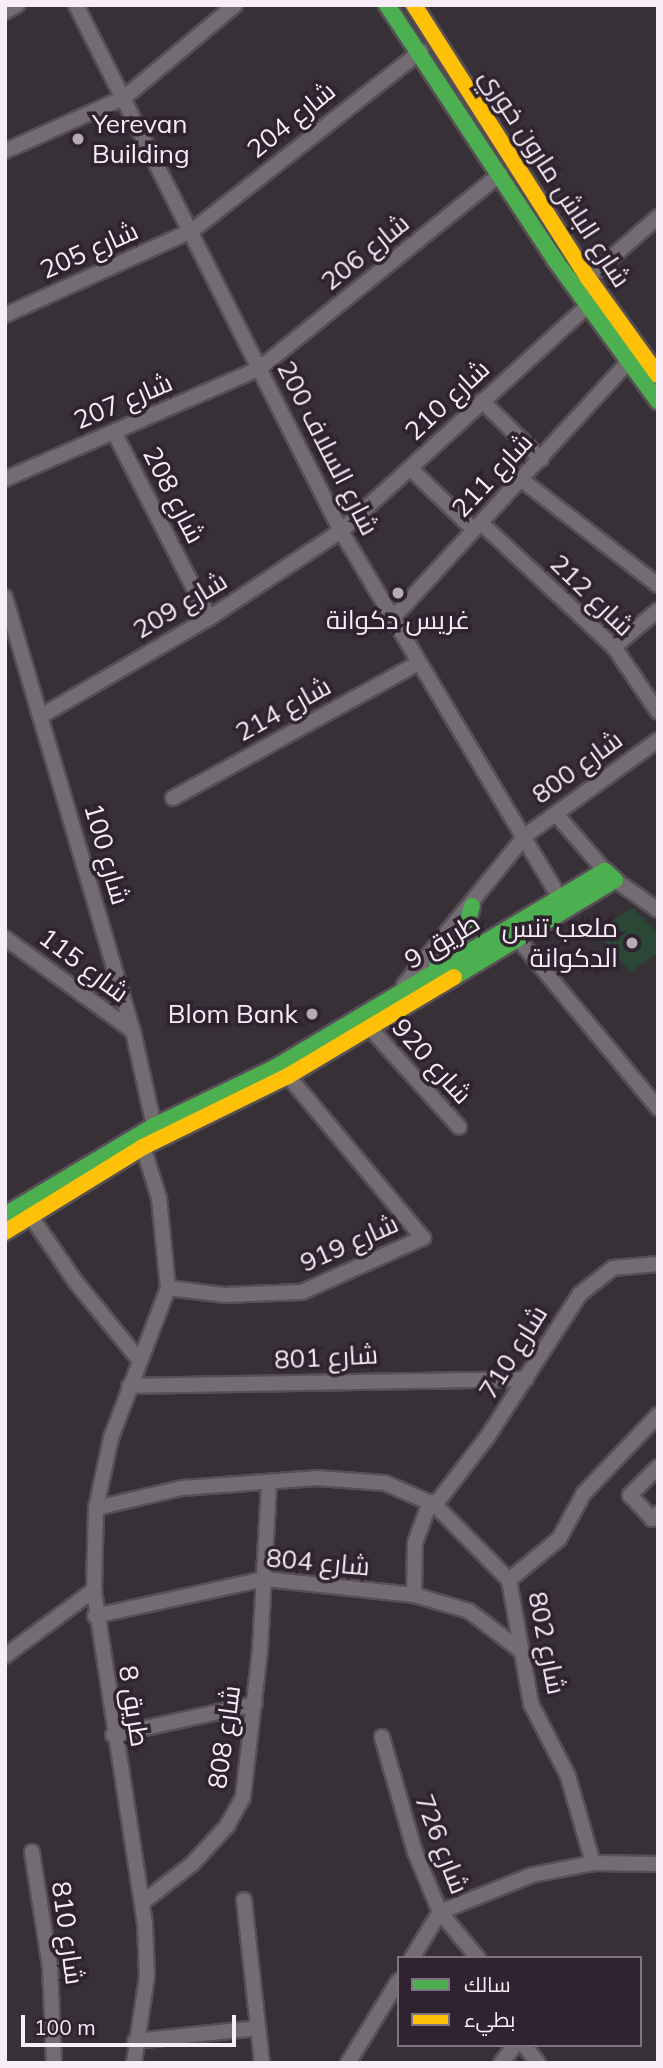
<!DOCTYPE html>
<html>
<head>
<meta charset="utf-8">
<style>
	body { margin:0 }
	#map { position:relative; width:663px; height:2068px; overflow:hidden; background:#383037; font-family:Mulish,Cairo,sans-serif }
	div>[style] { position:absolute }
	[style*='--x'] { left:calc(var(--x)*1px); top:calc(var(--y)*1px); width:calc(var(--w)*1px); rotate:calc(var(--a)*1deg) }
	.green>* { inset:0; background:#2b4837 }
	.roads { filter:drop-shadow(2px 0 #564f56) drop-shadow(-2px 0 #564f56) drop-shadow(0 2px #564f56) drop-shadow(0 -2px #564f56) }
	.street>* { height:14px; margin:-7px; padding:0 7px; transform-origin:7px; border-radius:7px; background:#736c72 }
	.fast>* { height:16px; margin:-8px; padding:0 8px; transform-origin:8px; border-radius:8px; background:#4caf50 }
	.slow>* { height:16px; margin:-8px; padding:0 8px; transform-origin:8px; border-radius:8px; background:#ffc107 }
	.dots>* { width:19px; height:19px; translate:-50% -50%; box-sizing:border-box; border:4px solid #302330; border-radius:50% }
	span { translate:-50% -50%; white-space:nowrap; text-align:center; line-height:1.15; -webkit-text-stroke:7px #302330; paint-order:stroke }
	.street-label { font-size:26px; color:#f6edf6 }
	.poi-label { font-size:26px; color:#f6edf6 }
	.left { translate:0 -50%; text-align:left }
	.right { translate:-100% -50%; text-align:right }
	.frame { position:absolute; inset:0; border:7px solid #f6edf6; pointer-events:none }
	.legend { position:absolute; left:397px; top:1956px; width:245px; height:91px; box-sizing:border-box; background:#302330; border:2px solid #7f747f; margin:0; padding:9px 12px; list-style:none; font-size:21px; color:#f6edf6 }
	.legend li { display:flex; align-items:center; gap:14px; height:35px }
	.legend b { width:35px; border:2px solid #7f747f }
	.scale { position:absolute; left:21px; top:2015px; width:215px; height:32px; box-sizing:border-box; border:4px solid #f6edf6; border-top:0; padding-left:9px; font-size:21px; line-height:24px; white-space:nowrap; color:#f6edf6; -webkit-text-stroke:5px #302330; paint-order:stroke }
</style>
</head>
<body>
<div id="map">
	<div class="green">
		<div style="clip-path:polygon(633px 908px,658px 933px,658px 953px,630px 972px,596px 931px)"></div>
	</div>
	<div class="roads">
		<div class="street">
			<div style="--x:76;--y:5;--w:589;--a:63.26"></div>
			<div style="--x:341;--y:531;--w:435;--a:59.2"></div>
			<div style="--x:5;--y:12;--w:14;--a:-30"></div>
			<div style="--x:5;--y:151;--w:132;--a:-24.2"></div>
			<div style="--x:125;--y:97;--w:143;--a:-39.9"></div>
			<div style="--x:588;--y:278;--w:93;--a:-41.1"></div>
			<div style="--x:5;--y:315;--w:206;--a:-24.3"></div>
			<div style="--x:193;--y:230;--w:290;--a:-38.1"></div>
			<div style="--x:482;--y:401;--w:83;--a:44.5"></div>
			<div style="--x:114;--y:432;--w:209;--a:62.9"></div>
			<div style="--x:410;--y:468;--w:89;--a:44.1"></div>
			<div style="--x:5;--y:479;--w:278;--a:-23.5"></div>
			<div style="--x:260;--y:368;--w:309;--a:-38.9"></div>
			<div style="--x:522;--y:480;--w:172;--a:37.7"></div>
			<div style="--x:481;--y:523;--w:182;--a:43"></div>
			<div style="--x:614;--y:647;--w:78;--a:55.9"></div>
			<div style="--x:5;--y:597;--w:452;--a:73.6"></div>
			<div style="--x:133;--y:1031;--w:97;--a:77.5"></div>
			<div style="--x:391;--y:620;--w:350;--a:-47.4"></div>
			<div style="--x:614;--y:647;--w:57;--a:-40.1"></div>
			<div style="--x:41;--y:716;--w:194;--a:-30.3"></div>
			<div style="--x:209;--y:618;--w:158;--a:-33.4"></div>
			<div style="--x:341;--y:531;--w:333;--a:-42.4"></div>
			<div style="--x:173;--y:798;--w:278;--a:-28.8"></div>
			<div style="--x:556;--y:814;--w:75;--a:49.3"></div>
			<div style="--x:615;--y:880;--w:52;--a:34.9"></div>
			<div style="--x:514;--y:934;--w:226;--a:50.4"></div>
			<div style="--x:5;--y:938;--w:158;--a:36"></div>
			<div style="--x:404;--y:985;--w:193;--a:-50.9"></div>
			<div style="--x:526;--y:835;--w:163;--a:-35.7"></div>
			<div style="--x:370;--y:1028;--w:133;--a:48"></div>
			<div style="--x:30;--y:1215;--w:80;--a:55.7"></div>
			<div style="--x:75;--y:1281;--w:103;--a:50.9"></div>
			<div style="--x:168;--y:1288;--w:56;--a:7.1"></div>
			<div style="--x:224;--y:1295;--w:78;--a:-2.2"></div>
			<div style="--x:302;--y:1292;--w:133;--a:-24.1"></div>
			<div style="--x:423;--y:1238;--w:211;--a:-129.8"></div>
			<div style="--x:129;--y:1386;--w:397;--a:-1"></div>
			<div style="--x:658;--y:1467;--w:40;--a:135"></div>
			<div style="--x:630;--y:1495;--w:33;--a:47"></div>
			<div style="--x:652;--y:1519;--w:8;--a:-45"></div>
			<div style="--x:435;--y:1505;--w:87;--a:-52.5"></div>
			<div style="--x:488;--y:1436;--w:169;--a:-57.1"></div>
			<div style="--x:580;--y:1294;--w:42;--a:-38.2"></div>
			<div style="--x:613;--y:1268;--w:45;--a:-5.1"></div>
			<div style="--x:96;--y:1508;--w:88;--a:-13.1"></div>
			<div style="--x:182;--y:1488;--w:135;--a:-4.2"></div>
			<div style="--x:317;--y:1478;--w:68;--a:4.2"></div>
			<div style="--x:385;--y:1483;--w:55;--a:23.7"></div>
			<div style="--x:435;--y:1505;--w:105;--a:45.4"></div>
			<div style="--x:509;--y:1580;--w:126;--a:79.9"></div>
			<div style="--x:531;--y:1704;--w:81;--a:62.8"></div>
			<div style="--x:568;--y:1776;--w:91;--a:74"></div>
			<div style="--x:509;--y:1580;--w:65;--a:-39.4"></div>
			<div style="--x:559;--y:1539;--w:52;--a:-61.5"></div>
			<div style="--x:584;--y:1493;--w:108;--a:-46.5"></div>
			<div style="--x:414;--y:1595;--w:52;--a:-88.9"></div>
			<div style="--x:415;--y:1543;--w:44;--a:-69.9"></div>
			<div style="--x:95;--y:1616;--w:174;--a:-12.3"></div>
			<div style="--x:265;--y:1579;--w:150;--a:6.1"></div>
			<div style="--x:414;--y:1595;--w:57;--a:16.2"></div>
			<div style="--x:469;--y:1611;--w:69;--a:37.4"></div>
			<div style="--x:5;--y:1656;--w:111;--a:-36.6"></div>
			<div style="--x:113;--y:1735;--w:145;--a:-12.3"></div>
			<div style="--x:382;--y:1737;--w:120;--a:74"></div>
			<div style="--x:415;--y:1852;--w:65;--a:67.4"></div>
			<div style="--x:440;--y:1912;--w:60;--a:50.4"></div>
			<div style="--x:32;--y:1852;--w:116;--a:81.1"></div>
			<div style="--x:50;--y:1967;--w:96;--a:87.6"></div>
			<div style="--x:244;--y:1900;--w:164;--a:83.7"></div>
			<div style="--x:142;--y:1903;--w:65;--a:-38.1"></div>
			<div style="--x:193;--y:1863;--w:50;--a:-47.4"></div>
			<div style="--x:227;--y:1826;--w:33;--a:-61"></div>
			<div style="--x:243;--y:1797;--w:148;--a:-83.4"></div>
			<div style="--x:260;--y:1650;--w:167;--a:-86.9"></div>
			<div style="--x:440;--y:1912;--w:99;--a:-21.9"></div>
			<div style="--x:532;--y:1875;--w:62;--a:-11.1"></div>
			<div style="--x:593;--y:1863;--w:65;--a:0.9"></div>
			<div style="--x:412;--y:1958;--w:54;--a:-58.7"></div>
			<div style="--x:135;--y:2041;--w:124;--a:-6"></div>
			<div style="--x:524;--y:2045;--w:23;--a:52"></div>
			<div style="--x:134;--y:2063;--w:88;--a:-81.5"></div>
			<div style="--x:147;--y:1976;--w:52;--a:-92.2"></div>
			<div style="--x:145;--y:1924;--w:338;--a:-98.7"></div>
			<div style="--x:94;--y:1590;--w:82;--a:-88.6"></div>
			<div style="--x:96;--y:1508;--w:72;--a:-77.9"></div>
			<div style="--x:111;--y:1438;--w:160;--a:-69.2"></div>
			<div style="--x:168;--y:1288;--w:90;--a:-95.7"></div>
			<div style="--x:159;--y:1198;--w:53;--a:-107.4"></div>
			<div style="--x:348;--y:2063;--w:97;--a:-58.4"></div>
			<div style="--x:501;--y:2063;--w:23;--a:-52"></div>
		</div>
		<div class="fast">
			<div style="--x:387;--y:5;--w:305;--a:56.6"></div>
			<div style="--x:555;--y:260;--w:175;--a:53.9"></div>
			<div style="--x:437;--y:966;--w:42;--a:-49.8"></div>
			<div style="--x:464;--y:934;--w:29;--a:-74"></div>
			<div style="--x:5;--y:1215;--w:174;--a:-30.9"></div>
			<div style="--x:154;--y:1126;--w:133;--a:-25.8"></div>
			<div style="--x:274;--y:1068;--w:385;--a:-30.8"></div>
			<div style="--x:605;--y:871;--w:13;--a:42"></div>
			<div style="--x:615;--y:880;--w:188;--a:148.9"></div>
		</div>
		<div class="slow">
			<div style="--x:414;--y:5;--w:324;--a:57.5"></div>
			<div style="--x:588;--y:278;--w:120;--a:54.2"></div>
			<div style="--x:5;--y:1232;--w:162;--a:-31.6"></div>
			<div style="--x:143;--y:1147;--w:161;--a:-26.1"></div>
			<div style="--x:288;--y:1076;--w:193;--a:-30.8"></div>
		</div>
	</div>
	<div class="dots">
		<div style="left:78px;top:139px;background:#b4abb3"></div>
		<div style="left:398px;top:593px;background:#b4abb3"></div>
		<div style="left:632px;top:943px;background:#b4abb3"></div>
		<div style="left:312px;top:1014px;background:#b4abb3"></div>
	</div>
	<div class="street-label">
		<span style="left:291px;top:120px;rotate:-39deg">شارع 204</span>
		<span style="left:555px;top:178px;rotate:57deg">شارع الباش مارون خوري</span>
		<span style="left:89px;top:250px;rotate:-24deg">شارع 205</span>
		<span style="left:365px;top:252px;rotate:-39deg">شارع 206</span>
		<span style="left:447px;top:400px;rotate:-43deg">شارع 210</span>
		<span style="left:123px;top:401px;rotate:-23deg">شارع 207</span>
		<span style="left:328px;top:448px;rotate:63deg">200 شارع السلاف</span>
		<span style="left:492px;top:475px;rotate:-47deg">شارع 211</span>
		<span style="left:174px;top:495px;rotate:63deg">شارع 208</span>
		<span style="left:592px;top:595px;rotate:44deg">شارع 212</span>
		<span style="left:180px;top:605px;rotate:-31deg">شارع 209</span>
		<span style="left:283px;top:709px;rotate:-29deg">شارع 214</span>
		<span style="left:577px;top:767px;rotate:-36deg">800 شارع</span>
		<span style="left:107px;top:854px;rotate:74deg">شارع 100</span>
		<span style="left:442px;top:941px;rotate:-31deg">9 طريق</span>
		<span style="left:84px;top:965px;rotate:37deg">شارع 115</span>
		<span style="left:432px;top:1061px;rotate:48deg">شارع 920</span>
		<span style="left:349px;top:1243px;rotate:-24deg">شارع 919</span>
		<span style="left:513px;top:1352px;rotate:-58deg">شارع 710</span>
		<span style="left:326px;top:1357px;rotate:-3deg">شارع 801</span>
		<span style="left:318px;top:1562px;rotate:5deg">شارع 804</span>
		<span style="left:547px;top:1643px;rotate:79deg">شارع 802</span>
		<span style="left:134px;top:1706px;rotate:81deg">طريق 8</span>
		<span style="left:224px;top:1737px;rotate:-82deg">شارع 808</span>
		<span style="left:442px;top:1844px;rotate:69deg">شارع 726</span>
		<span style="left:68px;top:1933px;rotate:82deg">شارع 810</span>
	</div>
	<div class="poi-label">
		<span class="left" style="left:92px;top:139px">Yerevan<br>Building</span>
		<span style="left:398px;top:620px">غريس دكوانة</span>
		<span class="right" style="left:618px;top:943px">ملعب تنس<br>الدكوانة</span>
		<span class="right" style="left:298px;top:1014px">Blom Bank</span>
	</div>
	<div class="frame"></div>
	<ul class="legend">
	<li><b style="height:9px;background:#4caf50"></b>سالك</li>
	<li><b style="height:9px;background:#ffc107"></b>بطيء</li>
	</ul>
	<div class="scale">100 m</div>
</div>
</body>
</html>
